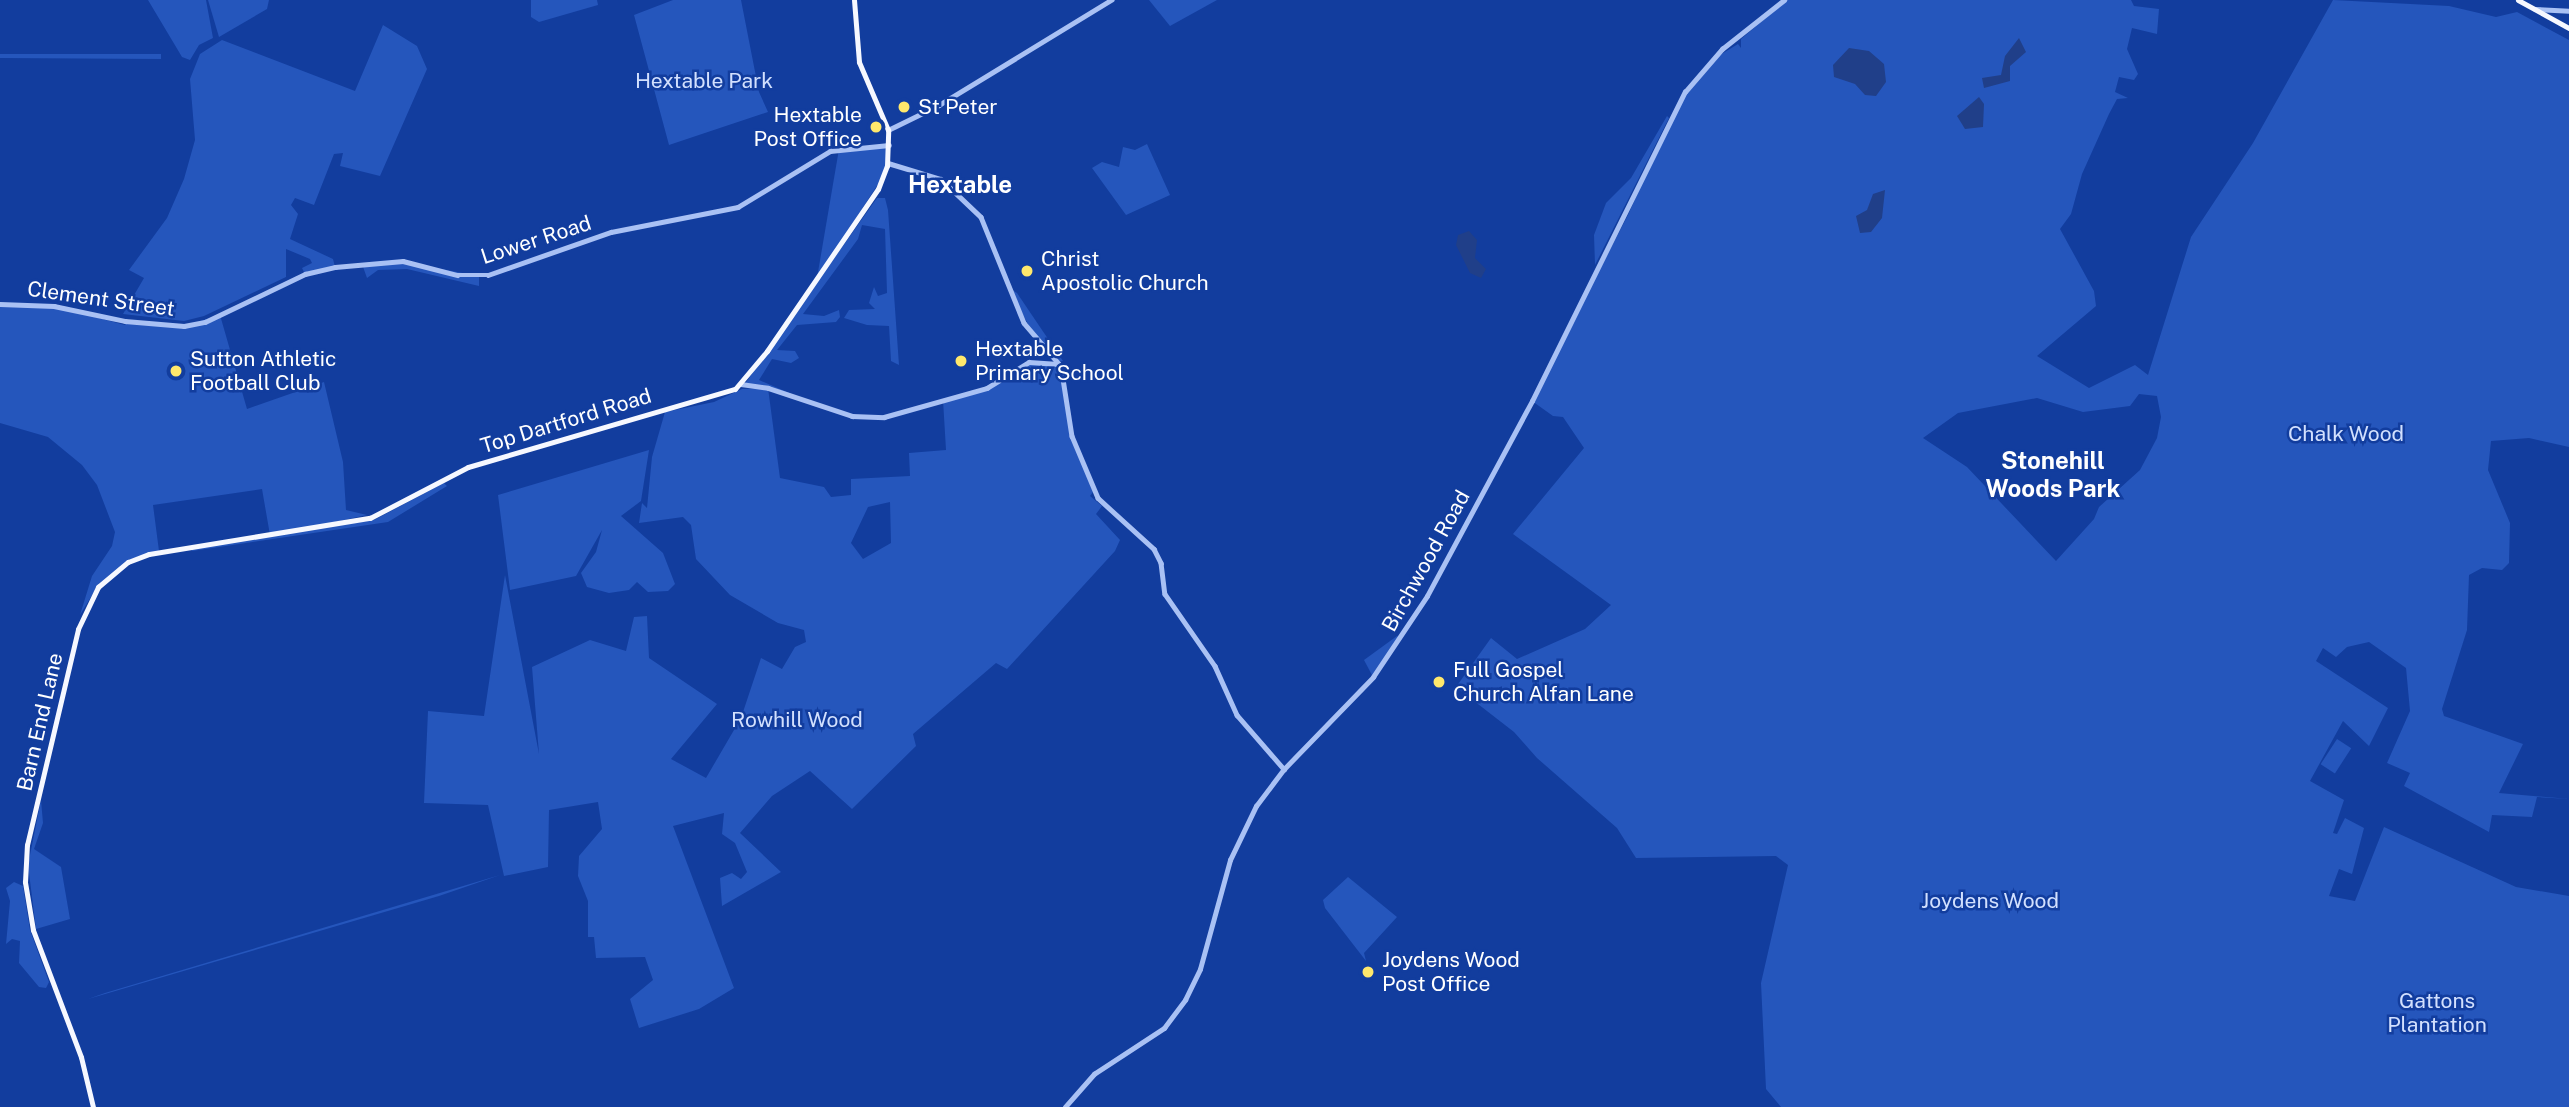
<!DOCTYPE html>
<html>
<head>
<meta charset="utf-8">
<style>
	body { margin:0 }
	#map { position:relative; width:2569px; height:1107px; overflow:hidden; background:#123d9e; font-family:"Public Sans",sans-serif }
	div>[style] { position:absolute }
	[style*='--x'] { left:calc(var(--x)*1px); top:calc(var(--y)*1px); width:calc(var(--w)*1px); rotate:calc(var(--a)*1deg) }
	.green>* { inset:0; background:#2556bc; transform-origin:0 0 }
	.water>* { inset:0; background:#203f89 }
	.minor>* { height:4.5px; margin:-2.25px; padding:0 2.25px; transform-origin:2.25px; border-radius:2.25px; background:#a9c1f4 }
	.major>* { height:5px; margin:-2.5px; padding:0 2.5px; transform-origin:2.5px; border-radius:2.5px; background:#f6f8ff }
	.dots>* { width:19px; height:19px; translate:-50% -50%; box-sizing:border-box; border:4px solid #123d9e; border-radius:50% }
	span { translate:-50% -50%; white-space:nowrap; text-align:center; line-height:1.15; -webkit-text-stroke:5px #123d9e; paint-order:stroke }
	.park-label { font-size:21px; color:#d2e0fe }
	.poi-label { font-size:21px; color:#fff }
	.left { translate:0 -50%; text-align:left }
	.right { translate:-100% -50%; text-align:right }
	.street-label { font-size:21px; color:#fff }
	.quarter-label { font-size:24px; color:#fff; font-weight:700 }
</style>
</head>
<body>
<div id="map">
	<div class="green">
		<div style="clip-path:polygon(148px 0,206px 0,213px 38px,199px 45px,190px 60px,182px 57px)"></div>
		<div style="clip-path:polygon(208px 0,269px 0,267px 9px,219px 37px)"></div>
		<div style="clip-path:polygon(531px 0,597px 0,598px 5px,539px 22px,531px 17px)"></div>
		<div style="clip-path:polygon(673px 0,741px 0,759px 92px,768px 112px,669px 145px,634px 15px)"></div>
		<div style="clip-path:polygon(1149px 0,1217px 0,1170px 26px)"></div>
		<div style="clip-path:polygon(evenodd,1787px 0,2131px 0,2134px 6px,2159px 9px,2157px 34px,2132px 28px,2127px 49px,2138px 74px,2134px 80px,2119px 77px,2115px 92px,2128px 98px,2117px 99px,2109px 114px,2082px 174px,2071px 214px,2060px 229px,2094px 291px,2096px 306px,2037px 356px,2089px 388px,2135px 365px,2148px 375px,2191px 237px,2253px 143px,2333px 0,2449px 6px,2496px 17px,2517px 12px,2569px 40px,2569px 447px,2529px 438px,2491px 441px,2488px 470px,2510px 523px,2509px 563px,2502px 570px,2482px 568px,2469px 575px,2467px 630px,2442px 709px,2444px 716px,2523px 744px,2499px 793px,2569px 799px,2537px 797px,2532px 817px,2492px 815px,2489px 832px,2404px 786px,2410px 773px,2387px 763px,2410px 711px,2406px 668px,2369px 642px,2347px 647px,2336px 657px,2323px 648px,2316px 661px,2388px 708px,2369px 746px,2343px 721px,2310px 781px,2344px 800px,2333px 833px,2337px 834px,2345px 818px,2364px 828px,2352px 874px,2339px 869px,2329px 896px,2355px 901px,2384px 827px,2516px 887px,2569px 896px,2569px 1107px,1781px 1107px,1766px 1089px,1761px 983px,1788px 865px,1776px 856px,1636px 858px,1617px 828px,1537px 758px,1514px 732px,1456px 687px,1491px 638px,1517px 659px,1585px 629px,1611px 605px,1513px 534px,1584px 448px,1563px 417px,1553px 416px,1532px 401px,1628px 215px,1676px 108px,1710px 61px,1738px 44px,1741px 48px,1741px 39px,1787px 0,2139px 394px,2157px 396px,2161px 417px,2157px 438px,2140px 470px,2099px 507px,2094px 519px,2056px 561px,1967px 467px,1923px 438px,1958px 413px,2037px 398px,2083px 412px,2130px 406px,2139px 394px)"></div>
		<div style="clip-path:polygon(383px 25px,417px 46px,427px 69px,380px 176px,340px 166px,343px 153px,334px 154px,314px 205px,295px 198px,291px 205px,298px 214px,290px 239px,333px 259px,335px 267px,305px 274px,302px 268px,312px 263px,310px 259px,286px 249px,286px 277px,204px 316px,184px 321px,123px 314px,144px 278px,129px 270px,167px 218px,184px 179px,195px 140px,190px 79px,200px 54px,222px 40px,355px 91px)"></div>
		<div style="clip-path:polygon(0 54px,161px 54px,161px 59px,0 58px)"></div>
		<div style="clip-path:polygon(1667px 116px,1669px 118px,1595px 265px,1594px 235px,1606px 203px,1631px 178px)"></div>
		<div style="clip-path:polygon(1147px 144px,1170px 195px,1126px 215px,1092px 168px,1102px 162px,1119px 167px,1123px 147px,1135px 150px)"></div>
		<div style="clip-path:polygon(888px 145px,884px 175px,817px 278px,839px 149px)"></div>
		<div style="clip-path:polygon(877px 198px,885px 198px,888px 210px,899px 365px,891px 361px,889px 326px,867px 325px,844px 318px,849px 310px,875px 309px,869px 303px,874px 287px,878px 296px,887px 293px,885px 229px,862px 225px,858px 239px,803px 314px,824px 316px,839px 310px,840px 317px,836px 322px,797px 325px,777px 350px,795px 351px,799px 358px,791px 363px,772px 359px,759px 380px,794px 395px,744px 385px)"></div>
		<div style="clip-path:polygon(397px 261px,479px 276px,479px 286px,407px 269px,378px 270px,367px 278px,362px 264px)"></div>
		<div style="clip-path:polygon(1008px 287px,1017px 293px,1063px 361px,1057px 362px,1038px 343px)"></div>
		<div style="clip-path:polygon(0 304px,53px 306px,125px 325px,125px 321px,184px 326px,220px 315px,247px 409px,324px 382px,343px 462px,346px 510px,367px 515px,275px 535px,374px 520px,444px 483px,447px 486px,388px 522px,192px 551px,192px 547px,270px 535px,262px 489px,153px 505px,159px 551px,139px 557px,97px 587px,80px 615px,92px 576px,112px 546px,115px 532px,97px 485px,82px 465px,48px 437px,0 423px)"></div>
		<div style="clip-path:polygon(evenodd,1029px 363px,1060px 366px,1072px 437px,1093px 492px,1090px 496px,1102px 506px,1096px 514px,1120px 540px,1115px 551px,1007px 669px,996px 663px,913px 734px,916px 746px,852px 809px,810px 771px,772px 796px,740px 833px,781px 872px,722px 906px,720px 878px,732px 873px,741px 879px,747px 872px,735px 843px,722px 834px,724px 813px,673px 826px,734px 988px,699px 1009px,639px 1028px,630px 999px,653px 980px,645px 957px,596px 958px,594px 937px,588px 937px,588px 901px,578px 876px,579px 856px,602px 829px,598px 802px,549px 810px,548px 867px,504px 876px,488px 805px,424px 803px,428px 711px,484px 716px,505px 575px,539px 754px,532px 667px,590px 640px,626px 651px,634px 617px,647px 616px,649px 658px,717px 704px,671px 759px,706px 778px,741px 718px,761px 658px,782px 669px,795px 647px,806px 642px,804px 630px,778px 623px,730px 595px,696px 559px,691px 525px,683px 517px,639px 523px,642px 503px,647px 508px,652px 457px,665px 412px,714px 402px,742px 389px,768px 388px,780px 478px,824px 487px,831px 497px,851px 495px,851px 479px,910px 476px,909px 453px,946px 450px,943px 400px,987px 388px,1029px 363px,890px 502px,891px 543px,863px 559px,851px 543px,868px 507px,890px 502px)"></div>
		<div style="clip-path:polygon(649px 450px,641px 501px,621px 516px,663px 553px,675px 584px,668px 591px,648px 592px,637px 582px,629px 590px,609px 593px,587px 587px,581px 573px,596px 552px,602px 530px,576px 576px,510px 590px,498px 495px)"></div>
		<div style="clip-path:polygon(1397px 636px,1401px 638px,1373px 677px,1364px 660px)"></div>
		<div style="left:2337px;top:739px;width:17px;height:30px;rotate:33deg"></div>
		<div style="clip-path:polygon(41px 800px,43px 823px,34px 849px,61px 867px,70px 919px,36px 929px,28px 865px)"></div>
		<div style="clip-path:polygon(500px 875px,439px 896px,88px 999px,105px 993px)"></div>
		<div style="clip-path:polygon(1348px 877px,1397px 917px,1364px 953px,1366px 961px,1325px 908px,1323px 900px)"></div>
		<div style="clip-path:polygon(14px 882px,23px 886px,30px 930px,49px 982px,46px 988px,39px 987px,19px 963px,20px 941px,12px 939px,6px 944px,10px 901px,6px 888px)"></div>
	</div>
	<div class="water">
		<div style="clip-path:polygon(2019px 38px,2026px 52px,2010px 66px,2010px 81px,1984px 88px,1982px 78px,2001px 75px,2005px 56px)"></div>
		<div style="clip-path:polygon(1849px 48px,1869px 51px,1884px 64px,1886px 82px,1876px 96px,1865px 95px,1855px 84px,1834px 77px,1833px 65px)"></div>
		<div style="clip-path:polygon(1979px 97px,1984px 104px,1983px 127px,1965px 129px,1957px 116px)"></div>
		<div style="clip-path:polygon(1885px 190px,1882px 218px,1871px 232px,1860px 233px,1856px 216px,1867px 210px,1873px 194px)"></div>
		<div style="clip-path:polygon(1469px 231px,1477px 240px,1475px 258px,1486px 269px,1481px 278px,1470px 273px,1456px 245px,1458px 235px)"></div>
	</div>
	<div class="minor">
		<div style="--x:2535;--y:9;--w:34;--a:3"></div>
		<div style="--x:888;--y:130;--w:57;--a:-26.1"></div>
		<div style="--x:939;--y:105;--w:202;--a:-31.4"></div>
		<div style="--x:888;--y:163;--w:55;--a:16.8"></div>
		<div style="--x:941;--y:179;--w:55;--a:43.5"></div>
		<div style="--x:981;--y:217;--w:114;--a:67.9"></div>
		<div style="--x:1024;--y:323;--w:57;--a:49.3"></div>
		<div style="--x:1061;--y:366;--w:71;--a:81.1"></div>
		<div style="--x:1072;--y:436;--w:67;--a:67.2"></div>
		<div style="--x:1098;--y:498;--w:76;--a:42.3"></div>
		<div style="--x:1154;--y:549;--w:16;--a:63"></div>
		<div style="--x:1161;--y:563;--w:31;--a:83"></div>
		<div style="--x:1165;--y:594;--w:88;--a:55.2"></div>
		<div style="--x:1215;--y:666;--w:54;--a:65.8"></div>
		<div style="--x:1237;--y:715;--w:72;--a:49"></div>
		<div style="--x:0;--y:304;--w:54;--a:2.1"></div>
		<div style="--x:54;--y:306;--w:73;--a:11.9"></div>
		<div style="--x:125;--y:321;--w:59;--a:4.8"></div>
		<div style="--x:184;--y:326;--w:21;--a:-11"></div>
		<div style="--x:205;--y:322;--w:111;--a:-25.6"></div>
		<div style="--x:305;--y:274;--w:31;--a:-13"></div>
		<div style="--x:335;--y:267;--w:68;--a:-5"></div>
		<div style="--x:403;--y:261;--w:56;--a:14.5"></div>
		<div style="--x:457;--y:275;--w:31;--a:0"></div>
		<div style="--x:488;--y:275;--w:130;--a:-19.3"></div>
		<div style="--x:611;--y:232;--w:129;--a:-11.1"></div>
		<div style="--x:738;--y:207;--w:108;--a:-31.3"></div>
		<div style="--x:830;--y:151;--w:59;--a:-5.8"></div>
		<div style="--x:741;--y:384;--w:27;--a:8"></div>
		<div style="--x:768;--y:388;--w:89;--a:18.4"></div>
		<div style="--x:852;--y:416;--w:32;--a:2"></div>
		<div style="--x:884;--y:417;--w:107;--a:-15.7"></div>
		<div style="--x:987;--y:388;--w:49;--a:-31.8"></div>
		<div style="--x:1029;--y:362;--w:29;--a:4"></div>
		<div style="--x:1065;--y:1107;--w:44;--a:-48.7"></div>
		<div style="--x:1094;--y:1074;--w:84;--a:-33.3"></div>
		<div style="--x:1164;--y:1028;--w:35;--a:-53"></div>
		<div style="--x:1185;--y:1000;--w:34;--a:-64"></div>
		<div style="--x:1200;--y:969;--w:113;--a:-74.6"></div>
		<div style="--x:1230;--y:860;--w:60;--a:-64.3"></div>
		<div style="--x:1256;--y:806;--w:46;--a:-52.9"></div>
		<div style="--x:1284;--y:769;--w:128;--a:-45.9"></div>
		<div style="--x:1373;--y:677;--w:97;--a:-56.3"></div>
		<div style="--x:1427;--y:596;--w:221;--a:-61.7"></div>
		<div style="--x:1532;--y:401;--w:345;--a:-63.7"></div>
		<div style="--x:1685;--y:92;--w:57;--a:-49.3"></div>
		<div style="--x:1722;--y:49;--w:79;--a:-38.3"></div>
	</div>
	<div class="major">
		<div style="--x:2518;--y:0;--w:58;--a:28.8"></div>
		<div style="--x:93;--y:1107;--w:51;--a:-103.5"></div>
		<div style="--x:81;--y:1057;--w:136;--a:-110.7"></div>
		<div style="--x:33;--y:930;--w:49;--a:-99.5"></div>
		<div style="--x:25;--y:882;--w:37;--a:-87"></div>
		<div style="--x:27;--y:845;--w:222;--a:-76.7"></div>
		<div style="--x:78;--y:629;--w:47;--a:-64.5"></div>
		<div style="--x:98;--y:587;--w:39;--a:-40"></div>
		<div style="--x:128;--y:562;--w:22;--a:-21"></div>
		<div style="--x:149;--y:554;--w:224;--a:-9.3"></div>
		<div style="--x:370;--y:518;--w:110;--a:-27.5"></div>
		<div style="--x:468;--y:467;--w:278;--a:-16.3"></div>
		<div style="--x:735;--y:389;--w:50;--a:-49.9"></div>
		<div style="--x:767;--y:351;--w:196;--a:-55.6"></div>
		<div style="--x:878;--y:189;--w:25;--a:-69"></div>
		<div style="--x:887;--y:166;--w:36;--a:-88"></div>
		<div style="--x:888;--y:130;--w:74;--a:-113.1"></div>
		<div style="--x:859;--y:62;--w:62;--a:-94.6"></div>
	</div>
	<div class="dots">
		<div style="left:904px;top:107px;background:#ffe86c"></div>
		<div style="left:876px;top:127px;background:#ffe86c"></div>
		<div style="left:1027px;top:271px;background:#ffe86c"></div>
		<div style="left:961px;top:361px;background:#ffe86c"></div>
		<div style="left:176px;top:371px;background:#ffe86c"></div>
		<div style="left:1439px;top:682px;background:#ffe86c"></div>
		<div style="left:1368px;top:972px;background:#ffe86c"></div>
	</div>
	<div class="park-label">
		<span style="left:704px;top:81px">Hextable Park</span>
		<span style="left:2346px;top:434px">Chalk Wood</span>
		<span style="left:797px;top:720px">Rowhill Wood</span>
		<span style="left:1990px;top:901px">Joydens Wood</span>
		<span style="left:2437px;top:1013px">Gattons<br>Plantation</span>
	</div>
	<div class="poi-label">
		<span class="left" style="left:918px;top:107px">St Peter</span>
		<span class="right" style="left:862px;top:127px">Hextable<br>Post Office</span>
		<span class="left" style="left:1041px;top:271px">Christ<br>Apostolic Church</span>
		<span class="left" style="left:975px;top:361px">Hextable<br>Primary School</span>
		<span class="left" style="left:190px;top:371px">Sutton Athletic<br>Football Club</span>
		<span class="left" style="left:1453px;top:682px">Full Gospel<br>Church Alfan Lane</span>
		<span class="left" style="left:1382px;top:972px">Joydens Wood<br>Post Office</span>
	</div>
	<div class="street-label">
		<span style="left:536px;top:240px;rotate:-18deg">Lower Road</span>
		<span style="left:101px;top:299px;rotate:8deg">Clement Street</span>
		<span style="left:566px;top:421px;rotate:-17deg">Top Dartford Road</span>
		<span style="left:1426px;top:561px;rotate:-61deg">Birchwood Road</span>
		<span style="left:40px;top:722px;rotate:-77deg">Barn End Lane</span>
	</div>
	<div class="quarter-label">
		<span style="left:960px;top:185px">Hextable</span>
		<span style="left:2053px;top:475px">Stonehill<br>Woods Park</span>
	</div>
</div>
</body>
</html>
